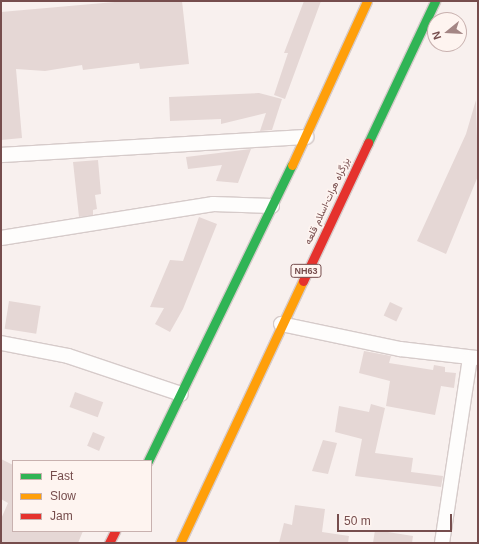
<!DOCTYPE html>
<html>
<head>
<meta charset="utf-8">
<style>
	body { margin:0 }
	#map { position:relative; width:479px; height:544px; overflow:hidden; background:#f8f0ee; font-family:Arial,Vazirmatn,sans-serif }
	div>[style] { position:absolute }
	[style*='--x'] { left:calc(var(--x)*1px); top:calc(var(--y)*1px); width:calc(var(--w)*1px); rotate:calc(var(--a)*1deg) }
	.building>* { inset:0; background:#e5d7d5; transform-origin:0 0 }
	.roads { filter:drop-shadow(1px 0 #d6cbca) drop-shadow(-1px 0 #d6cbca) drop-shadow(0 1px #d6cbca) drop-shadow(0 -1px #d6cbca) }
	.street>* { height:14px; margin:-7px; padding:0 7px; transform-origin:7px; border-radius:7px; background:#fefdfc }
	.fast>* { height:9px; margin:-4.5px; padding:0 4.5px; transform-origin:4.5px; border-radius:4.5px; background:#30b455 }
	.slow>* { height:9px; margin:-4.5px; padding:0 4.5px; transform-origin:4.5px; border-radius:4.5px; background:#ff9f0a }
	.jam>* { height:9px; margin:-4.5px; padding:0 4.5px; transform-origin:4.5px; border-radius:4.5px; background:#e5322d }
	span { translate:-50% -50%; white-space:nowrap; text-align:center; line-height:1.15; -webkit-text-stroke:3px #fef4f0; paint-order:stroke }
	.shield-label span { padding:1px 3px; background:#fef4f0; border:1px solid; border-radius:3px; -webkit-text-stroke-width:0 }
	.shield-label { font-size:9px; color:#764d4d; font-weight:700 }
	.street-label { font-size:10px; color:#764d4d }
	.frame { position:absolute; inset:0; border:2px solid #764d4d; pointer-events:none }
	.legend { position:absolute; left:12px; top:460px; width:140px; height:72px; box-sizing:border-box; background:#fef4f0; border:1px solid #c8b1af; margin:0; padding:5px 7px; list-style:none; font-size:12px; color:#764d4d }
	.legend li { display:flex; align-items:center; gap:8px; height:20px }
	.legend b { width:20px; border:1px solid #c8b1af }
	.north { position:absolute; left:427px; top:12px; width:40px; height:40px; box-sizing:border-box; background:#fef4f0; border:1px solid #c8b1af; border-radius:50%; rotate:252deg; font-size:11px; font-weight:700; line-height:16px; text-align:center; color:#764d4d }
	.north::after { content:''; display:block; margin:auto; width:14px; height:18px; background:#a48685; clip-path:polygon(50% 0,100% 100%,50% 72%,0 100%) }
	.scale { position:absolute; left:337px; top:514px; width:115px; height:18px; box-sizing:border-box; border:2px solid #764d4d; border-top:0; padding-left:5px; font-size:12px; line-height:14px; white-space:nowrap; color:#764d4d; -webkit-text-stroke:3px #fef4f0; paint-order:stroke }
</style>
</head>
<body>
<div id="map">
	<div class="building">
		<div style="clip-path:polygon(126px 1px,182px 1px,189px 64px,140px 69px,139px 63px,83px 70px,82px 65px,45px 71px,16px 69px,22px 138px,1px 140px,1px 12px)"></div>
		<div style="clip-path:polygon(304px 1px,321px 1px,285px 99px,274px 95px,288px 53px,284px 53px)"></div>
		<div style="clip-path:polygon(259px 93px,282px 99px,272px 130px,260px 131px,266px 113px,221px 124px,221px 119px,170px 121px,169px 97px)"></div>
		<div style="clip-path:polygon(476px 100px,478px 176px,446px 254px,417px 241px,466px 134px)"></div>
		<div style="clip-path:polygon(251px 149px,238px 183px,216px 181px,222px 165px,188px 169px,186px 157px)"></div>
		<div style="clip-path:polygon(98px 160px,101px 194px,95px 195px,97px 209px,93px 210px,93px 215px,79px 217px,73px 162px)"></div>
		<div style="clip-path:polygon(199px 217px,217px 224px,183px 309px,170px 332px,155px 324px,164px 308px,150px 307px,170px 260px,183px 261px)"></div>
		<div style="left:9px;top:301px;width:32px;height:28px;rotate:9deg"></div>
		<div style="left:390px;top:302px;width:14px;height:15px;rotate:25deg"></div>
		<div style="clip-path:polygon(364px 351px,391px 356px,389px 363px,433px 370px,434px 365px,445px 367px,445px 372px,456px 373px,454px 388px,441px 386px,435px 415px,386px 406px,390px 381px,359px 373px)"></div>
		<div style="left:75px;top:392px;width:30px;height:16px;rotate:20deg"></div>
		<div style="clip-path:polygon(371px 404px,385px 408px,375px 453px,413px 458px,411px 472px,443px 476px,441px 487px,355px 476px,362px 439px,335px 432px,339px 406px,369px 412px)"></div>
		<div style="left:93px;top:432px;width:13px;height:15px;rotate:23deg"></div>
		<div style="clip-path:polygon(323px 440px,337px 443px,328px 474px,312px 471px)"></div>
		<div style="clip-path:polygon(1px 459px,13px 465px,13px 531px,83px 531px,78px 543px,1px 543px,1px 519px,8px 503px,1px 499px)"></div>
		<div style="clip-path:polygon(295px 505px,325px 509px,322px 532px,349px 536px,348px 543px,279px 543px,284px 523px,292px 525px)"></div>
		<div style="clip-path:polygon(375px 530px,413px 536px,412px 543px,373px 543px)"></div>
	</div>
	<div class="roads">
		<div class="street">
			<div style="--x:1;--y:155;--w:306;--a:-3.4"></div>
			<div style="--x:1;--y:238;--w:215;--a:-9.1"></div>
			<div style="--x:213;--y:204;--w:59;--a:1.9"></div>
			<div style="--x:281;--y:324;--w:122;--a:11.9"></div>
			<div style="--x:400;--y:349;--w:79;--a:6.6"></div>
			<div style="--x:1;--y:343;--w:68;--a:11"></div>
			<div style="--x:68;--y:356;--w:119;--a:18.6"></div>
			<div style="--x:442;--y:543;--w:187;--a:-81.4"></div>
		</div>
		<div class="fast">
			<div style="--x:368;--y:143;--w:157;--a:-64.7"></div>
			<div style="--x:148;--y:461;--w:329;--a:-64.1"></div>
		</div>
		<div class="slow">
			<div style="--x:292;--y:165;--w:180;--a:-65.4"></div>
			<div style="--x:180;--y:543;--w:289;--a:-64.9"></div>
		</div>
		<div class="jam">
			<div style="--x:303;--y:281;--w:153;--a:-64.8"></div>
			<div style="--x:109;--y:543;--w:13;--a:-63"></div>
		</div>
	</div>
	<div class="shield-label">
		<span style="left:306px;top:271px">NH63</span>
	</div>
	<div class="street-label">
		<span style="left:327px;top:201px;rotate:-65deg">بزرگراه هرات-اسلام قلعه</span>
	</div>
	<div class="frame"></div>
	<ul class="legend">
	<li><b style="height:5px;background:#30b455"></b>Fast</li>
	<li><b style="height:5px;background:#ff9f0a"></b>Slow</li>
	<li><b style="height:5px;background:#e5322d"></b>Jam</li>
	</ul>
	<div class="north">N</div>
	<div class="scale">50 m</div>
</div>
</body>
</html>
